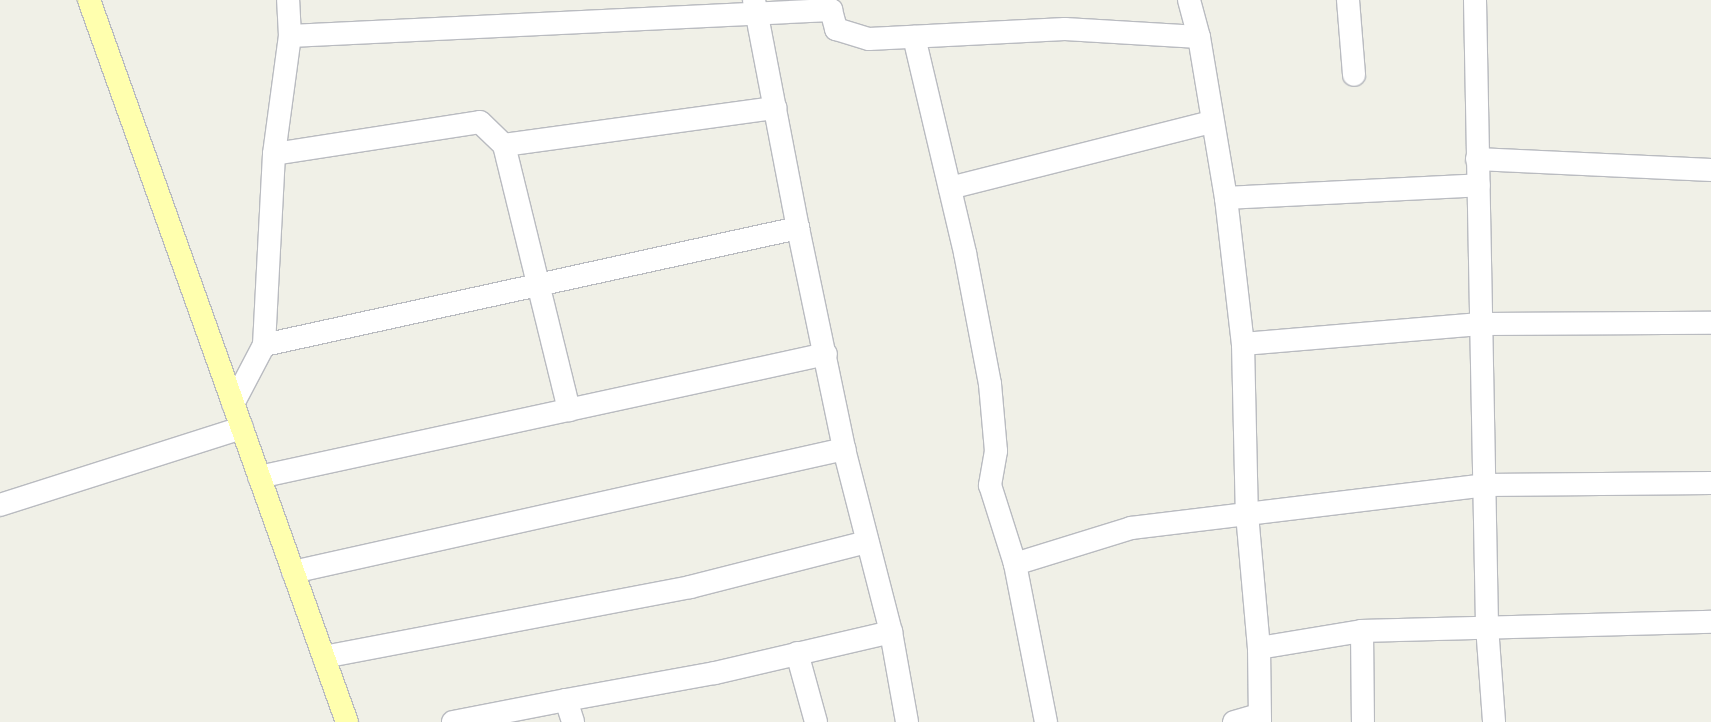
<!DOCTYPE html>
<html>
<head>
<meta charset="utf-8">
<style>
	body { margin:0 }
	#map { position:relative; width:1711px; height:722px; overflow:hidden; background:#f0f0e7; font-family:"Asap Condensed",sans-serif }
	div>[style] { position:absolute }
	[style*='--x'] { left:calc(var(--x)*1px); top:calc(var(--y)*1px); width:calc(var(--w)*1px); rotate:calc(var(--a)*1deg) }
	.roads { filter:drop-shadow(1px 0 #b9bbc0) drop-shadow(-1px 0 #b9bbc0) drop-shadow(0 1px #b9bbc0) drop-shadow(0 -1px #b9bbc0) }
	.minor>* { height:22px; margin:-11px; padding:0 11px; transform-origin:11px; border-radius:11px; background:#fff }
	.primary>* { height:22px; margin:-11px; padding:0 11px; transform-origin:11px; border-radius:11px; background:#ffffae }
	span { translate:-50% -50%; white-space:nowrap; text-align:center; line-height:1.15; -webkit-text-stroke:3.5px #fff; paint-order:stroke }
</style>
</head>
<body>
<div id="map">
	<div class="roads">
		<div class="minor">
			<div style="--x:754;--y:0;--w:232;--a:79.1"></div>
			<div style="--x:1189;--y:0;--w:38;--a:75"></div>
			<div style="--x:1199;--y:37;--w:163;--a:80.5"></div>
			<div style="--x:1226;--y:198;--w:147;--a:83.4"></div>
			<div style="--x:1243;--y:344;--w:170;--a:88.7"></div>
			<div style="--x:1247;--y:514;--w:135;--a:84.9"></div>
			<div style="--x:1259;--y:648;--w:74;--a:89.2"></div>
			<div style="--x:1348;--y:0;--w:75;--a:85.4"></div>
			<div style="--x:1475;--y:0;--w:626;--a:88.9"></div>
			<div style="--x:1487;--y:626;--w:96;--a:85.8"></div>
			<div style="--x:290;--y:36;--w:542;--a:-2.75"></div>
			<div style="--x:831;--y:10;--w:20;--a:75"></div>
			<div style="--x:836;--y:29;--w:34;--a:17"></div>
			<div style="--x:869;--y:39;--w:196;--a:-2.9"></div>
			<div style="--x:1065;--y:29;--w:134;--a:3.4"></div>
			<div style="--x:914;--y:37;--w:222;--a:76.7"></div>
			<div style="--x:965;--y:253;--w:133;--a:79.2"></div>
			<div style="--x:990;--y:384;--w:67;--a:84.9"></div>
			<div style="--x:996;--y:451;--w:35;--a:100"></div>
			<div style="--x:990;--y:485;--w:83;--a:72.4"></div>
			<div style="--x:1015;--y:564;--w:161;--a:78.9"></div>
			<div style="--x:504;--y:145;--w:274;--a:-7.8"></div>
			<div style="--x:274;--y:154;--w:208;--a:-8.8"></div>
			<div style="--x:480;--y:122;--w:33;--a:44"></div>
			<div style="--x:504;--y:145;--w:273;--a:76.2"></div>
			<div style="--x:1477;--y:159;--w:234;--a:2.7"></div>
			<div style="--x:950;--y:188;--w:269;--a:-14.2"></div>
			<div style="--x:1226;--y:198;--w:253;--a:-2.9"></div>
			<div style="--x:1243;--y:344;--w:241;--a:-4.8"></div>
			<div style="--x:1483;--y:324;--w:228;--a:-0.3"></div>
			<div style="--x:264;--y:345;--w:547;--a:-12.36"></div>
			<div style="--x:798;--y:228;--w:226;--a:78.2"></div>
			<div style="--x:844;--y:449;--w:189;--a:75.6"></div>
			<div style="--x:891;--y:632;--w:91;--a:79.9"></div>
			<div style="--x:233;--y:404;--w:67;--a:-62.3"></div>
			<div style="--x:264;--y:345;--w:191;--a:-87"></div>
			<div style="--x:274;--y:154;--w:119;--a:-82.3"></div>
			<div style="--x:290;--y:36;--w:36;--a:-93"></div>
			<div style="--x:259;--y:477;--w:580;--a:-12.24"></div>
			<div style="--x:0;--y:505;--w:254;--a:-17.7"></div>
			<div style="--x:1015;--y:564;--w:121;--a:-17.2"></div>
			<div style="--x:1131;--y:528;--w:356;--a:-6.9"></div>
			<div style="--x:1484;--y:485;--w:227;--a:-0.5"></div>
			<div style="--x:293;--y:572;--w:565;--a:-12.58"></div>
			<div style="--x:1362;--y:631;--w:91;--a:89.4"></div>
			<div style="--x:1259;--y:648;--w:104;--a:-9.4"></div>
			<div style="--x:1362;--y:631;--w:349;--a:-1.5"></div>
			<div style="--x:797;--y:653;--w:72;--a:74.6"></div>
			<div style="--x:324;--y:657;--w:373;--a:-10.8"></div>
			<div style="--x:690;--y:587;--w:183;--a:-14.3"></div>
			<div style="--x:566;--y:700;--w:151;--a:-10.3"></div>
			<div style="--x:715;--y:673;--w:181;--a:-13.1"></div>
			<div style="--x:453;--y:722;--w:115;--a:-11"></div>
			<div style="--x:566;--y:700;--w:23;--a:72"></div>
			<div style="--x:1234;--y:722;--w:26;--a:-16"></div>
		</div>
		<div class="primary">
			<div style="--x:89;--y:0;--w:767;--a:70.34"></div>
		</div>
	</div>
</div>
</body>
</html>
